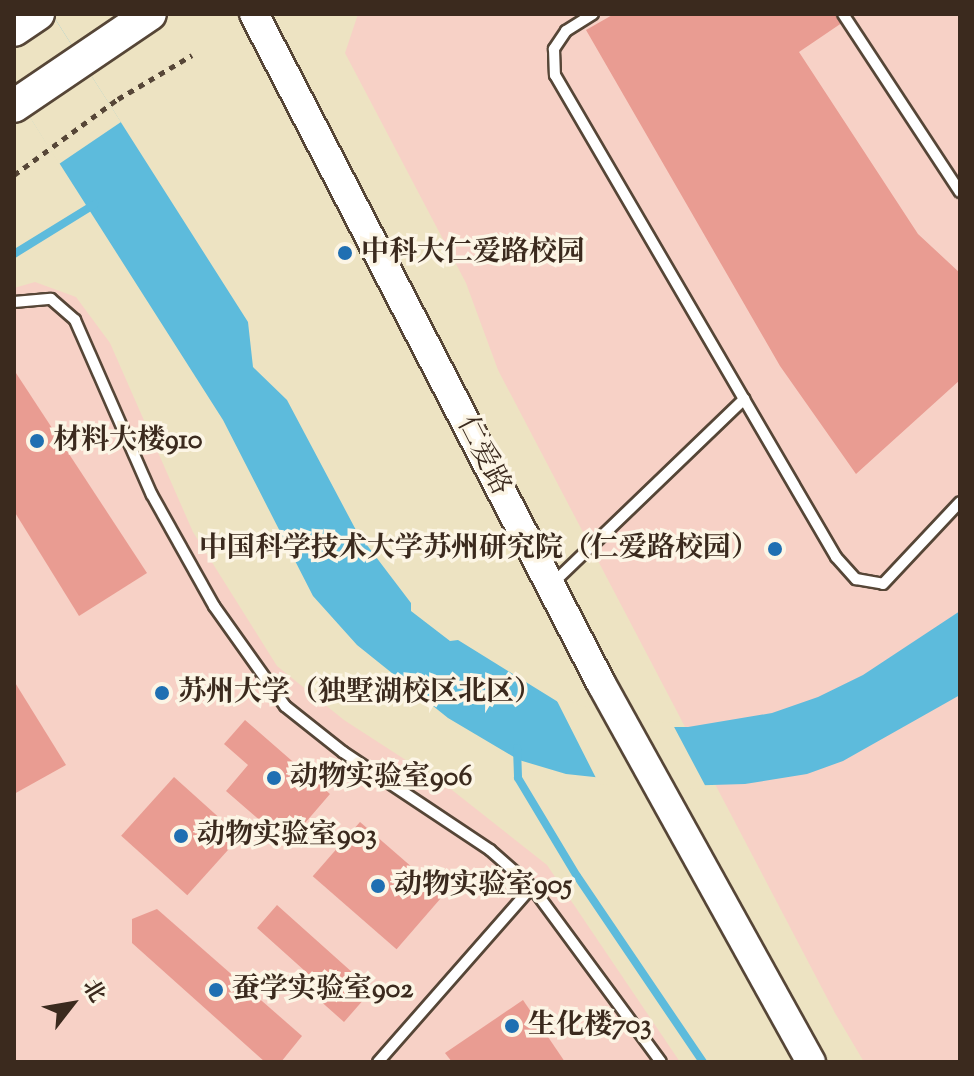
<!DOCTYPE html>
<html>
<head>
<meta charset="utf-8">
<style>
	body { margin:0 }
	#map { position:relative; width:974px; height:1076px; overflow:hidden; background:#ede3c2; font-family:"Sorts Mill Goudy","Noto Serif SC",serif }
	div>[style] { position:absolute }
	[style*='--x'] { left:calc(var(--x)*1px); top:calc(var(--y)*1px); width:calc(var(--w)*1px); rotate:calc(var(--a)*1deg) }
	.built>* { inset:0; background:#f7d1c6 }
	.water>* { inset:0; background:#5dbbdc }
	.pier>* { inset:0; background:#ede3c2 }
	.stream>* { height:8px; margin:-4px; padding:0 4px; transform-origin:4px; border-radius:4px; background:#5dbbdc }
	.building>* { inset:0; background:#e99c92; transform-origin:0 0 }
	.path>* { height:5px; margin-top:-2.5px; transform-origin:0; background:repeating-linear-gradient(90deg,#564637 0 6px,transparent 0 12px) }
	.roads { filter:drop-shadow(2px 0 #564637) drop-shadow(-2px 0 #564637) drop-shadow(0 2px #564637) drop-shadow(0 -2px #564637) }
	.service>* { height:10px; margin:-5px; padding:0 5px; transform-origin:5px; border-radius:5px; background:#fff }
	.secondary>* { height:28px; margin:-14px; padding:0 14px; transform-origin:14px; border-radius:14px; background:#fff }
	.primary>* { height:32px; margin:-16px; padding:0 16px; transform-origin:16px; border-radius:16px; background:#fff }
	.dots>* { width:22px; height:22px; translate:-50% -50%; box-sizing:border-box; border:4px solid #fcf5e5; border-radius:50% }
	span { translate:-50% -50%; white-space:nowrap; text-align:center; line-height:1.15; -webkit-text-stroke:7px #fcf5e5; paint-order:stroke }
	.poi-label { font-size:28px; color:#3b2a1e; font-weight:700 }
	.left { translate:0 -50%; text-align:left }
	.right { translate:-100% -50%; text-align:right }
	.street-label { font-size:28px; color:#3b2a1e }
	.frame { position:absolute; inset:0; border:16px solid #3b2a1e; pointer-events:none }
	.north { position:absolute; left:32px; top:964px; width:80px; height:80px; -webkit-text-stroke:6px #fcf5e5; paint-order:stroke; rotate:59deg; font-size:22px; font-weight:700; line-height:32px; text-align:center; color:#3b2a1e }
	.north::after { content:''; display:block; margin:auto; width:28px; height:36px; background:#3b2a1e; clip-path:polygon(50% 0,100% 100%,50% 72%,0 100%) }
</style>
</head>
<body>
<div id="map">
	<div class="built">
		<div style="clip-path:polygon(358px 14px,960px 14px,960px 1062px,864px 1062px,835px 1013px,498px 370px,466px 283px,345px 53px)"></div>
		<div style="clip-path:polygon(35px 282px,76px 297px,110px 343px,193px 532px,277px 666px,344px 720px,452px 790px,547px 865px,680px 1062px,14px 1062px,14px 288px)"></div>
	</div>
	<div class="water">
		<div style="clip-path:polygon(52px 14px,248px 322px,253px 367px,287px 400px,357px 532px,411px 603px,411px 611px,450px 641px,458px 640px,563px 705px,663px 727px,688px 727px,772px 713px,818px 697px,863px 675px,960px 611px,960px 695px,843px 761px,807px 774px,745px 784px,678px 786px,566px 774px,519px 760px,448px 718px,357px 645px,313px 596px,223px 420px,14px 92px)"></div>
	</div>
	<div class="pier">
		<div style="clip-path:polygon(14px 14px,52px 14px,121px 122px,59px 164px,14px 92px)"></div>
		<div style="clip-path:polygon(555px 697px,624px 719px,672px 723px,707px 789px,599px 784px)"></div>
	</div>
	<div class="stream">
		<div style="--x:14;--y:254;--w:95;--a:-31.7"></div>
		<div style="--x:517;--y:748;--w:30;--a:88"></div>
		<div style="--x:518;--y:778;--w:114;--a:59"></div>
		<div style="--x:577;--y:876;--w:225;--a:55.9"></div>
	</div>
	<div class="building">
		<div style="clip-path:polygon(614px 14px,855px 14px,799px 52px,918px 234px,960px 273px,960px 380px,856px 474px,780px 366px,586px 30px)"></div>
		<div style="clip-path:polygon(14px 370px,147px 573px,79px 616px,14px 511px)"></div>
		<div style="clip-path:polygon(14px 681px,66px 765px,14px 794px)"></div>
		<div style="clip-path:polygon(245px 720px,330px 794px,287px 844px,226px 791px,248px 765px,224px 744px)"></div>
		<div style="left:174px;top:777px;width:89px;height:79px;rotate:42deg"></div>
		<div style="left:360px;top:822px;width:111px;height:72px;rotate:41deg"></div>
		<div style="clip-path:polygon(277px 905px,372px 990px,344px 1022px,317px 998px,325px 989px,257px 928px)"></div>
		<div style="clip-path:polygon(157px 909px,302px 1036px,281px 1062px,265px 1062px,132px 943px,132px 919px)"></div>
		<div style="clip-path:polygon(523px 1000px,565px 1062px,452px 1062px,445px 1053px)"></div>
	</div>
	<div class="path">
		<div style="--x:14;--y:175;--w:129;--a:-36.2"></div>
		<div style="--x:118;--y:99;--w:86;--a:-30.7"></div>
	</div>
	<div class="roads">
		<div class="service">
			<div style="--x:593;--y:14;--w:32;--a:148"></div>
			<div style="--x:566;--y:31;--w:22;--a:124"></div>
			<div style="--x:554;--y:49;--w:26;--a:88"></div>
			<div style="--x:555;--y:75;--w:558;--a:59.76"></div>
			<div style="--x:836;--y:557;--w:30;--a:48"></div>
			<div style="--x:856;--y:579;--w:27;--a:10"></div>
			<div style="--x:883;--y:584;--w:112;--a:-46.8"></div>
			<div style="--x:843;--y:14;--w:213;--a:56.7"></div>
			<div style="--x:14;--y:302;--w:37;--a:-5"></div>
			<div style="--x:51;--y:299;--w:32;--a:41"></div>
			<div style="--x:75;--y:320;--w:191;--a:66.3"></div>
			<div style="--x:152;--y:495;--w:127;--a:60.8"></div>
			<div style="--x:214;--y:606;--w:123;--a:54.6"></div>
			<div style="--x:285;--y:706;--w:74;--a:38.4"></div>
			<div style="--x:343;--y:752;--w:177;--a:33.7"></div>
			<div style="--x:490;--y:850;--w:56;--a:41.4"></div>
			<div style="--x:532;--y:887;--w:217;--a:53.6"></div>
			<div style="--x:552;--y:584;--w:267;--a:-43.9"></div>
			<div style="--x:378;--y:1062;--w:233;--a:-48.7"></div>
		</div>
		<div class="secondary">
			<div style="--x:254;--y:14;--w:756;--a:62.59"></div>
			<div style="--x:602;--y:685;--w:431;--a:61"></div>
		</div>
		<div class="primary">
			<div style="--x:14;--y:30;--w:29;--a:-34"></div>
			<div style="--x:14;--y:106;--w:164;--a:-34.1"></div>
		</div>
	</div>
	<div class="dots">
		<div style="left:345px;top:253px;background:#1f6fb2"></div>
		<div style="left:37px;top:441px;background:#1f6fb2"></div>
		<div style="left:775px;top:549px;background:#1f6fb2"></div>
		<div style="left:162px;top:693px;background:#1f6fb2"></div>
		<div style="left:274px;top:778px;background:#1f6fb2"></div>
		<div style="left:181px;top:836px;background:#1f6fb2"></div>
		<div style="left:378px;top:886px;background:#1f6fb2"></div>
		<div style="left:216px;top:990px;background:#1f6fb2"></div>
		<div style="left:512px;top:1026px;background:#1f6fb2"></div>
	</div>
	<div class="poi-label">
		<span class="left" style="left:361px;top:253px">中科大仁爱路校园</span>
		<span class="left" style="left:53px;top:441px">材料大楼910</span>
		<span class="right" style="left:759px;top:549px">中国科学技术大学苏州研究院（仁爱路校园）</span>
		<span class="left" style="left:178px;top:693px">苏州大学（独墅湖校区北区）</span>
		<span class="left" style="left:290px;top:778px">动物实验室906</span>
		<span class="left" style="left:197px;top:836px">动物实验室903</span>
		<span class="left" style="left:394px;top:886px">动物实验室905</span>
		<span class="left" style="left:232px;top:990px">蚕学实验室902</span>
		<span class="left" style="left:528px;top:1026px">生化楼703</span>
	</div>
	<div class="street-label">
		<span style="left:483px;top:456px;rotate:63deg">仁爱路</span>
	</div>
	<div class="frame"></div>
	<div class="north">北</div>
</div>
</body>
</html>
